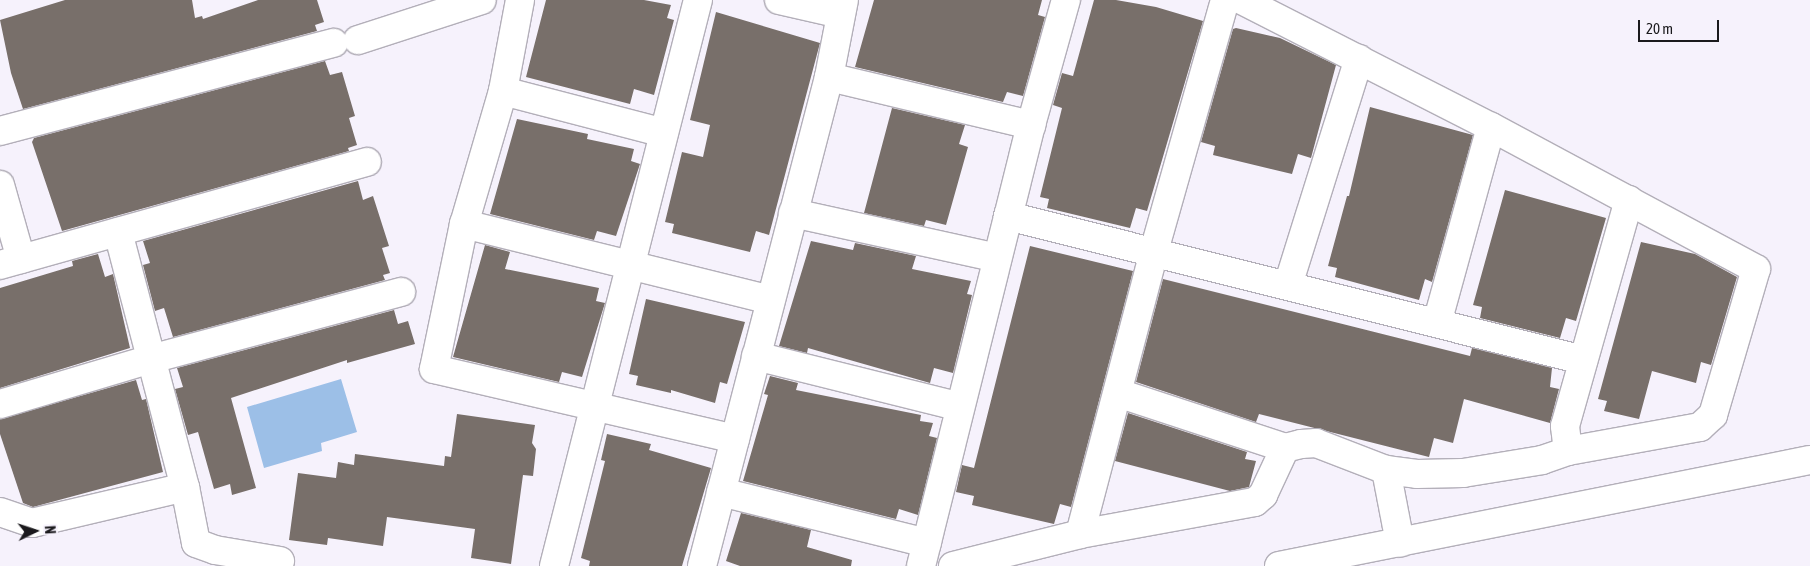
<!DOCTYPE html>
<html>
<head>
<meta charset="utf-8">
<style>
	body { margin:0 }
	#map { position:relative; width:1810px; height:566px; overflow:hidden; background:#f6f2fc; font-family:"Asap Condensed",sans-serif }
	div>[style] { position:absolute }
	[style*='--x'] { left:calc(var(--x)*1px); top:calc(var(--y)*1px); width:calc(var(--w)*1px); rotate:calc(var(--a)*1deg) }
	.water>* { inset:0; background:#9cbfe7 }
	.building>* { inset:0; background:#786f6a }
	.roads { filter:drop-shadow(1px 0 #b3afb9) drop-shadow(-1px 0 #b3afb9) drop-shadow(0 1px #b3afb9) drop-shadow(0 -1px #b3afb9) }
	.minor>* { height:28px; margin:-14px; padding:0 14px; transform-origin:14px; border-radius:14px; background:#fff }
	span { translate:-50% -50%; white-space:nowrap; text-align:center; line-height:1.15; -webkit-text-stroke:5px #f6f2fc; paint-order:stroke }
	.north { position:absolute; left:10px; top:506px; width:50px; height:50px; -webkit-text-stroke:4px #f6f2fc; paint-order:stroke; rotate:86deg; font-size:14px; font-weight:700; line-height:20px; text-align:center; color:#1b1a1d }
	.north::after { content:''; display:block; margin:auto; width:18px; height:22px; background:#1b1a1d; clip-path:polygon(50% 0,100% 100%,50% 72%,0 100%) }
	.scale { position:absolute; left:1638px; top:20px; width:81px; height:22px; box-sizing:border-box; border:2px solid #1b1a1d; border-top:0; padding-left:6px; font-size:15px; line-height:18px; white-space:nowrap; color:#1b1a1d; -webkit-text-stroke:4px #f6f2fc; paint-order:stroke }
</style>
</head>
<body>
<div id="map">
	<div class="water">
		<div style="clip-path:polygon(341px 379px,357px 432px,321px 443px,322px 451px,264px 468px,247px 407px)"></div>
	</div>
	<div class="building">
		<div style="clip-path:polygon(65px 0,192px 0,195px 18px,202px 16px,203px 19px,258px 0,317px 0,324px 22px,315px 25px,317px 31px,23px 109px,11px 73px,0 20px)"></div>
		<div style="clip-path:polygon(546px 0,644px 0,671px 5px,667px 18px,674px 20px,654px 95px,634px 89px,630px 104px,526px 77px)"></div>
		<div style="clip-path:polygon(874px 0,1042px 0,1038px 15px,1045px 17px,1023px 96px,1007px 92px,1003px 102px,855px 67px)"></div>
		<div style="clip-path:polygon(1094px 0,1116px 0,1156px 7px,1203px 21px,1147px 211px,1136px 208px,1130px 228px,1047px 208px,1049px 199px,1040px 197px,1062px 108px,1053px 105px,1062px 73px,1073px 76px)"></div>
		<div style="clip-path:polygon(716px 12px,820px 43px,769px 235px,756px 231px,750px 252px,672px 233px,674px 224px,665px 222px,682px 152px,703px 157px,710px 125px,690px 120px)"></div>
		<div style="clip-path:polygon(1236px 28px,1280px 38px,1336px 65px,1311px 158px,1298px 154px,1292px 174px,1213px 155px,1215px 146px,1201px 142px,1233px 29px)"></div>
		<div style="clip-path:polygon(325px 61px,330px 75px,342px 72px,355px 116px,349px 118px,357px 145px,348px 148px,349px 151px,62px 231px,32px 142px,34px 138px)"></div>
		<div style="clip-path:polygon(1370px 107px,1473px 135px,1432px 282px,1425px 279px,1419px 300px,1335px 277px,1337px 268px,1328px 266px,1347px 196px,1349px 196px)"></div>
		<div style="clip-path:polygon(892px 108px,965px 125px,959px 144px,968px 147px,946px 225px,926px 220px,924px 226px,864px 213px)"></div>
		<div style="clip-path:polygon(517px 119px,588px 134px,587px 139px,634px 149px,631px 161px,640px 164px,616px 236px,597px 231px,594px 240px,490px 214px)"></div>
		<div style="clip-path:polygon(358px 181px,363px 200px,373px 196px,389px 246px,382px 248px,390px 273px,383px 275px,385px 280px,173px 337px,164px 308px,155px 311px,143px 265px,150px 263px,143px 241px)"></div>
		<div style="clip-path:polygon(1505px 190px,1606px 218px,1576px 321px,1566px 318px,1560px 338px,1480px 318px,1482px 307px,1473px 305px)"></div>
		<div style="clip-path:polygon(811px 241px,853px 250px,855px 243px,916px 256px,912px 269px,971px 281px,967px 294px,972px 295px,953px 373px,934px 368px,930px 383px,808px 348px,807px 353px,779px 346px)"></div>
		<div style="clip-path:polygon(1641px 242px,1695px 254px,1737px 277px,1711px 365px,1701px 362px,1696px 383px,1652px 371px,1639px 419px,1604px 411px,1607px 401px,1598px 399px)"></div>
		<div style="clip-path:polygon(485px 245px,510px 252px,505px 269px,599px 288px,596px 301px,605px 303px,582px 377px,562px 372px,559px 382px,453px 357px)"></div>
		<div style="clip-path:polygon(1030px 246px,1133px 271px,1071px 507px,1060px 504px,1054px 524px,972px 505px,974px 496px,956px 492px,962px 465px,974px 468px)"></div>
		<div style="clip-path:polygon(98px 254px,105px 277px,113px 274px,130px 348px,0 388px,0 288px,73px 266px,72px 261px)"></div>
		<div style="clip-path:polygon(1163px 279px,1470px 356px,1472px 348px,1552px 368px,1550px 387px,1559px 389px,1550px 423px,1464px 399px,1453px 443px,1434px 438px,1429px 457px,1259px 414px,1256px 422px,1136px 382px)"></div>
		<div style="clip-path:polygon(646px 299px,745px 322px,727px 384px,720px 382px,715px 403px,671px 390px,671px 393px,636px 385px,638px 376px,629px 374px)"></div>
		<div style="clip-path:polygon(394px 310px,398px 324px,408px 321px,415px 344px,347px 363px,347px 360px,231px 398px,256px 488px,232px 495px,230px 484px,214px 489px,198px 432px,188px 435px,175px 389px,183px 387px,177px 368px)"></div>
		<div style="clip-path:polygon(770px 376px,798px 383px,796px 390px,921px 415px,920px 421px,933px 423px,929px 436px,937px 438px,918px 515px,899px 509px,896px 519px,743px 481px,768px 395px,764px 394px)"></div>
		<div style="clip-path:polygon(136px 380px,142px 400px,146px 399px,163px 472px,33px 507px,23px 503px,0 434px,0 419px)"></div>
		<div style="clip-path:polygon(1128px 413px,1247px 452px,1245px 459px,1256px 461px,1249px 487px,1230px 491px,1115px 461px)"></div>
		<div style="clip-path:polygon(457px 414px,535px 425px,532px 443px,536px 449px,533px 476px,523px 475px,511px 564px,471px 558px,475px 529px,387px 517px,383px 546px,328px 538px,327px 545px,289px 540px,298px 473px,336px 478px,338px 462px,354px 465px,355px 454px,444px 466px,445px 456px,451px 457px)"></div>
		<div style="clip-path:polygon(607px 434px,651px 444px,649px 450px,711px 468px,682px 566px,589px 566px,590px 561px,581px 558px,605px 461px,601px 460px)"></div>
		<div style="clip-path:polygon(741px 513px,811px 530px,807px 547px,852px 560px,851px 566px,740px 566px,726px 561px)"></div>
	</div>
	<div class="roads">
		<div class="minor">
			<div style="--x:520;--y:0;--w:93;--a:100.6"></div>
			<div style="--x:503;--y:91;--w:139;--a:106.3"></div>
			<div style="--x:464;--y:224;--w:148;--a:101.7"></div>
			<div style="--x:434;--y:369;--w:309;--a:13.1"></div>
			<div style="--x:779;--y:0;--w:63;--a:12.9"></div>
			<div style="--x:358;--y:40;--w:130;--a:-17.9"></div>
			<div style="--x:829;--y:77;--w:208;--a:13.4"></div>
			<div style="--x:503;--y:91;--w:166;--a:14.6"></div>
			<div style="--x:0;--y:131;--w:345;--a:-14.8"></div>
			<div style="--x:0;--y:185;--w:77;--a:74.2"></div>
			<div style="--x:793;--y:213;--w:209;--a:12.4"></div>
			<div style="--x:1008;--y:216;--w:593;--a:14.06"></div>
			<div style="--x:464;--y:224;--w:315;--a:13.9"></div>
			<div style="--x:118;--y:232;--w:264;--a:75.3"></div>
			<div style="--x:0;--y:265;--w:381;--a:-15.7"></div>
			<div style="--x:1288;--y:285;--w:237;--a:-72.6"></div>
			<div style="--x:1437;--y:323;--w:203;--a:-74.6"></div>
			<div style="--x:756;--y:356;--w:210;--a:14"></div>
			<div style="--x:1118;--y:393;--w:176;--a:18.2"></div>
			<div style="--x:0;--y:404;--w:158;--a:-16.6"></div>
			<div style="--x:151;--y:359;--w:259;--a:-15"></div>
			<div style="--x:1568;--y:451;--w:25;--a:-97"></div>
			<div style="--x:1565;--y:426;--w:235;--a:-74.2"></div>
			<div style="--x:1386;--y:470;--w:74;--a:79.1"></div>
			<div style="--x:721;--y:492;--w:212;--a:13.9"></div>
			<div style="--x:0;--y:512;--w:34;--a:19"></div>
			<div style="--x:32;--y:523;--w:157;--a:-13.2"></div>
			<div style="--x:185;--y:487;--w:57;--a:78.9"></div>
			<div style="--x:196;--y:543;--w:20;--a:20"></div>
			<div style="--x:215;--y:550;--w:66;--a:9.6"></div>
			<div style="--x:1080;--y:534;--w:293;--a:-75.3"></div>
			<div style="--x:1154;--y:251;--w:261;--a:-74.2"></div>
			<div style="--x:554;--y:566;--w:584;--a:-75.73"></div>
			<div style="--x:702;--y:566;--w:505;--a:-75.44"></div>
			<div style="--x:829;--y:77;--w:78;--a:-79"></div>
			<div style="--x:921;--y:566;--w:455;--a:-76"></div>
			<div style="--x:1031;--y:125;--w:130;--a:-74.4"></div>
			<div style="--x:953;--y:566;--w:131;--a:-14.1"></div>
			<div style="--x:1080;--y:534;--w:178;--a:-10.4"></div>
			<div style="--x:1255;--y:502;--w:11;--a:-41"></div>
			<div style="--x:1263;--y:495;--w:52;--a:-64.9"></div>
			<div style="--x:1285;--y:448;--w:16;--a:-14"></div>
			<div style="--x:1301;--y:444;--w:15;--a:-4"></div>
			<div style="--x:1316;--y:443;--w:75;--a:21.1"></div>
			<div style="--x:1386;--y:470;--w:31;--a:7"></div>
			<div style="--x:1417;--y:474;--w:46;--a:-1.2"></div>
			<div style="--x:1463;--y:473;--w:80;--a:-9.3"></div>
			<div style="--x:1542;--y:460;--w:28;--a:-19"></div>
			<div style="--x:1568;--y:451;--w:134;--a:-10.3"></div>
			<div style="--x:1700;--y:427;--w:18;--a:-43"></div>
			<div style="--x:1713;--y:415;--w:152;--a:-73.6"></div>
			<div style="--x:1756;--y:269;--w:301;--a:-151.8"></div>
			<div style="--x:1491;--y:127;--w:280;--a:-153"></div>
			<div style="--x:1279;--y:566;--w:541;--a:-11.29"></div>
		</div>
	</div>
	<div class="north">N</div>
	<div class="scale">20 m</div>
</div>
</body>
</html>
